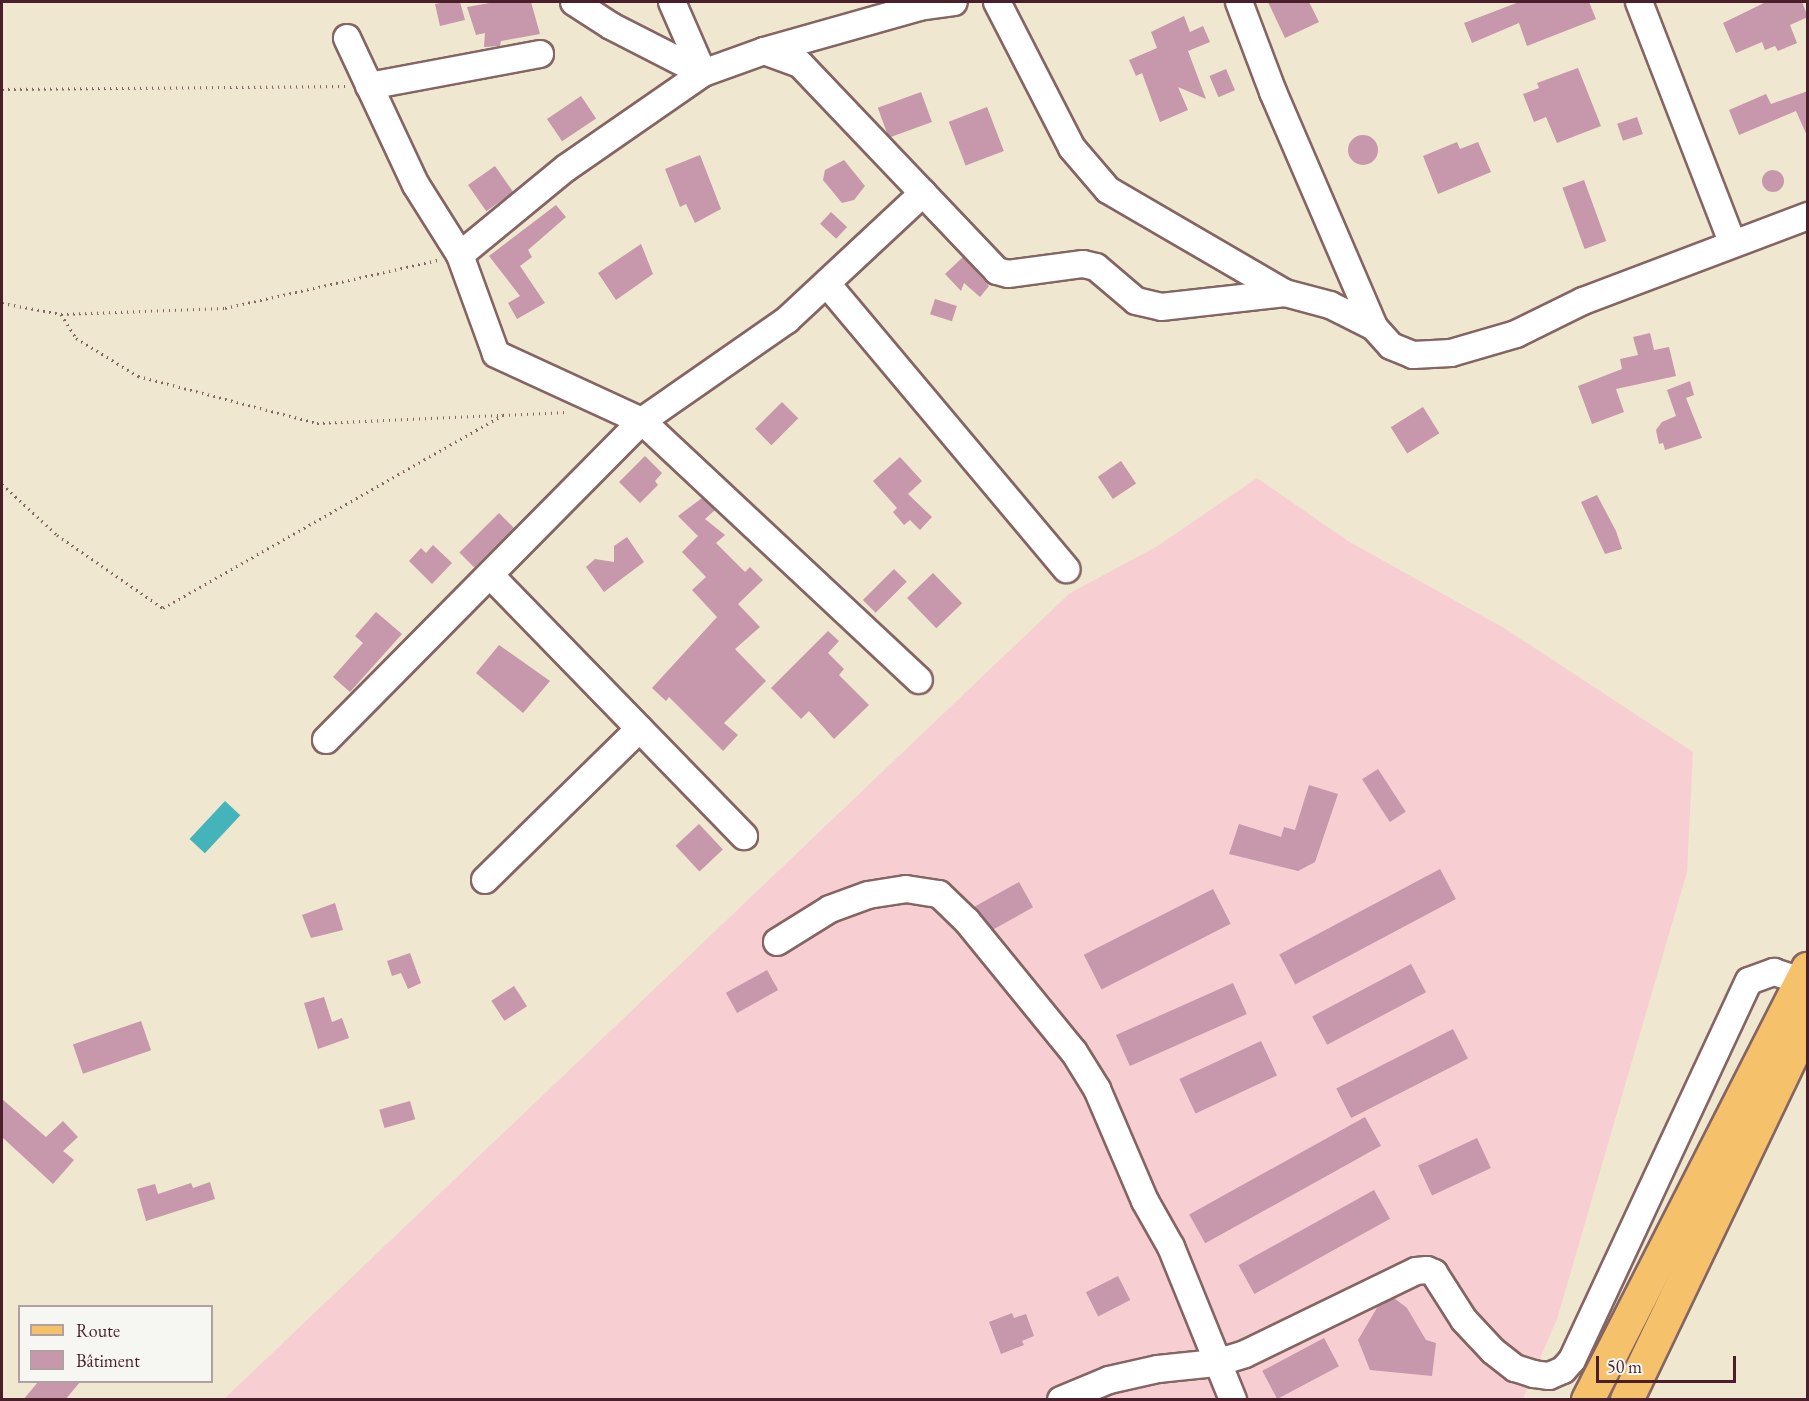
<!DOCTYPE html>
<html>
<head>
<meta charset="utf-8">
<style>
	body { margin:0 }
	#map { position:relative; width:1809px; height:1401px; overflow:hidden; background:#efe7cf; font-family:"EB Garamond",serif }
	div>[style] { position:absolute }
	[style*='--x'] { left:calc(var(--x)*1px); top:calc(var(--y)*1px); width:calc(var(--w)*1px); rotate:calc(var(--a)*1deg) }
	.built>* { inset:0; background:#f7cfd2 }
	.water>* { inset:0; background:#44b4ba; transform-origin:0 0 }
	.building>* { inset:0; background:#c797ac; transform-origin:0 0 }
	.round { border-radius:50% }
	.path>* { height:3px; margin-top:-1.5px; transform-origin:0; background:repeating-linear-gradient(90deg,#846564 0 1.5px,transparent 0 6px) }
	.roads { filter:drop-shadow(2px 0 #846564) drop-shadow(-2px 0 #846564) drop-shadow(0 2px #846564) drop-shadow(0 -2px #846564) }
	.minor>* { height:26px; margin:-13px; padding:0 13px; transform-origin:13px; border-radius:13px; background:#fff }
	.major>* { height:32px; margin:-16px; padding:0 16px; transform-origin:16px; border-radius:16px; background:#f5c16b }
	span { translate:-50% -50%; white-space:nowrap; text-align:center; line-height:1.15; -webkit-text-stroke:4.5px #f6f6f2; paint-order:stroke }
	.frame { position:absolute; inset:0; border:3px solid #4a1f2b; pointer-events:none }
	.legend { position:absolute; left:18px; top:1305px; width:195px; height:78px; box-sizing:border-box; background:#f6f6f2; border:2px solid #b1a0a2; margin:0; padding:8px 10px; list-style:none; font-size:18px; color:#4a1f2b }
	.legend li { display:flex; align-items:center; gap:12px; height:30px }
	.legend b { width:30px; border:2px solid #b1a0a2 }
	.scale { position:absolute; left:1596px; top:1356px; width:140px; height:27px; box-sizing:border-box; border:3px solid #4a1f2b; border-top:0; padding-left:8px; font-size:18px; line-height:21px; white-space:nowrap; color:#4a1f2b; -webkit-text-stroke:4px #f6f6f2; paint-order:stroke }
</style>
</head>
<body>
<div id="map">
	<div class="built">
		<div style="clip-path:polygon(1257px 478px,1348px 541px,1504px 628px,1693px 752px,1687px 872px,1558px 1316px,1523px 1399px,223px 1400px,1070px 593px,1156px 547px)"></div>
	</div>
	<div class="water">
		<div style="left:225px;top:801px;width:21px;height:52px;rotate:43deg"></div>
	</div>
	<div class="building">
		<div style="clip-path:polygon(446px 2px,460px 2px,465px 20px,440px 26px,435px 4px)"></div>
		<div style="clip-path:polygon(495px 2px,531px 2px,540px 34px,501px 41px,500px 46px,484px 47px,485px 33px,476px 35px,467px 7px)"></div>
		<div style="clip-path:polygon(1268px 2px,1309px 2px,1319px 22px,1285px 38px)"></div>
		<div style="clip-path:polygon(1519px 2px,1589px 2px,1596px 19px,1527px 46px,1519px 23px,1472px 43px,1464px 23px)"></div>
		<div style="clip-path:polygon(1766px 2px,1802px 2px,1808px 17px,1790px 25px,1797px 43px,1778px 51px,1775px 46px,1765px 50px,1762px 42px,1736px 53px,1723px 23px)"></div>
		<div style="clip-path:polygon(1184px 16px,1190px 32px,1203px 26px,1210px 42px,1188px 51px,1206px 99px,1178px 87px,1188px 110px,1160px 122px,1142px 73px,1136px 76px,1129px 60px,1157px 48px,1151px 32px)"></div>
		<div style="clip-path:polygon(1578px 68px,1601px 126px,1557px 143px,1546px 117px,1534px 122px,1523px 94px,1539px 88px,1537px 83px)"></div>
		<div style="left:1226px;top:69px;width:23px;height:18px;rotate:67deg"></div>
		<div style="clip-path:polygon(1808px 91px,1808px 138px,1796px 111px,1739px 135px,1729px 110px,1766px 94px,1771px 104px)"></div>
		<div style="left:921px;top:92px;width:32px;height:46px;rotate:70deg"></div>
		<div style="left:581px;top:96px;width:27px;height:41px;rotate:56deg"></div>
		<div style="left:987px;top:107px;width:47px;height:41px;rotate:69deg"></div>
		<div style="left:1637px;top:117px;width:18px;height:21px;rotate:71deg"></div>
		<div class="round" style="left:1348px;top:135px;width:30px;height:30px"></div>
		<div style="clip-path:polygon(1457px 142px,1460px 149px,1478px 142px,1491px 172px,1438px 194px,1423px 156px)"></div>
		<div style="clip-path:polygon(700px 155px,721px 209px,695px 223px,686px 204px,680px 207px,665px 169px)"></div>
		<div style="clip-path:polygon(844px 160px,865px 186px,854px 200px,842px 203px,823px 180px,825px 170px)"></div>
		<div style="left:495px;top:166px;width:32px;height:33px;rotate:55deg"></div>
		<div class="round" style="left:1762px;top:170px;width:22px;height:22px"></div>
		<div style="left:1584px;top:180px;width:65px;height:23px;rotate:70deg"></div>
		<div style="clip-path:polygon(556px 205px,566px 217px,528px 250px,532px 257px,520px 266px,545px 303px,517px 319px,508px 303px,520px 296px,489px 256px)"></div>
		<div style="left:831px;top:212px;width:22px;height:16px;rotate:43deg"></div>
		<div style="clip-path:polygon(641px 244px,653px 274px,616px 300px,598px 273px)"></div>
		<div style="clip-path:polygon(963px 257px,989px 286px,980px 297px,964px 283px,961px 291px,945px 274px)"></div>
		<div style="left:935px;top:299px;width:23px;height:16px;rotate:18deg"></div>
		<div style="clip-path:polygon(1650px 333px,1654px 350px,1669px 347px,1676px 376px,1616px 389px,1624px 412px,1592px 424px,1578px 386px,1622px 369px,1620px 359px,1638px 355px,1633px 337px)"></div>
		<div style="clip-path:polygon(1690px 381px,1694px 395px,1686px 398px,1702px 438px,1665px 450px,1663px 443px,1659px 444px,1656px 430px,1662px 422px,1676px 416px,1667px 390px)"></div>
		<div style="left:782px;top:402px;width:23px;height:38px;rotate:45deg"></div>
		<div style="left:1423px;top:407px;width:31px;height:38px;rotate:58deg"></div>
		<div style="clip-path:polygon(645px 456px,662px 473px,655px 481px,658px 485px,640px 503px,619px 482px)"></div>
		<div style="clip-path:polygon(900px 457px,922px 481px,908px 494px,932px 517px,920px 530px,910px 520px,904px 525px,893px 512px,897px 508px,873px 481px)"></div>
		<div style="left:1121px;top:461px;width:27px;height:28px;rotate:56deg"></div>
		<div style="clip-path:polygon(1597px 495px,1616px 531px,1622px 549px,1605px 554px,1581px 502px)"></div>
		<div style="clip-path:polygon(702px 498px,715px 510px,705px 519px,725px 535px,716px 543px,745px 572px,750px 567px,763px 580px,738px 604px,760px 627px,735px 649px,766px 681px,724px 723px,738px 735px,723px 751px,669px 697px,666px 701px,652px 688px,717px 617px,692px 590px,706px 577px,682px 552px,698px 536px,678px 516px)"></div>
		<div style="left:499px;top:513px;width:21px;height:56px;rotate:45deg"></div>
		<div style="clip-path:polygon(627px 537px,644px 562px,604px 592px,586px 567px,595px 559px,614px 562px,614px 546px)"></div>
		<div style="clip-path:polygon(433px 545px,452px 563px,432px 584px,409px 561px,421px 548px,426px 553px)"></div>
		<div style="left:894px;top:569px;width:18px;height:44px;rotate:45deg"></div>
		<div style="left:933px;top:573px;width:42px;height:36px;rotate:46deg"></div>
		<div style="clip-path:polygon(376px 612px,402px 634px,350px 692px,333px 677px,363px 643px,355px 636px)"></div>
		<div style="clip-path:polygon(828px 631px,839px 641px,828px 653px,844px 669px,839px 675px,869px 705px,834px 739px,809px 711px,801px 719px,771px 688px)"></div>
		<div style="clip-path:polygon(499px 645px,550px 681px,523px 713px,476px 673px)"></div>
		<div style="left:1378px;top:769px;width:51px;height:19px;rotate:57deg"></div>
		<div style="clip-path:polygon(1309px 785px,1338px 794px,1315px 862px,1298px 871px,1229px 854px,1239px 824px,1281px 837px,1284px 827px,1295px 830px)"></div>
		<div style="left:699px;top:824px;width:35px;height:32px;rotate:47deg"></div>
		<div style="left:1440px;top:869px;width:34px;height:182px;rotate:62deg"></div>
		<div style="left:1019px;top:882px;width:29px;height:51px;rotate:61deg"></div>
		<div style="left:1213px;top:889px;width:39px;height:145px;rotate:63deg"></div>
		<div style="clip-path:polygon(335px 903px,343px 930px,311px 938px,302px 915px)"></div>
		<div style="clip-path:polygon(410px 953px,421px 983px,408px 989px,401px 973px,392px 976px,387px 961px)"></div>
		<div style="left:1411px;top:964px;width:32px;height:112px;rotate:62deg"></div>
		<div style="left:767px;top:970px;width:23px;height:47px;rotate:61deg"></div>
		<div style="left:1233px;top:983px;width:34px;height:128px;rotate:66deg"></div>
		<div style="left:514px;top:986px;width:24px;height:27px;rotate:57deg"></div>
		<div style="clip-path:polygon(324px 997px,332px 1022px,342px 1018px,349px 1038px,318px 1049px,304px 1003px)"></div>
		<div style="left:141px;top:1021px;width:31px;height:72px;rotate:71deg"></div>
		<div style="left:1453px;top:1029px;width:33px;height:131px;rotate:63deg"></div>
		<div style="left:1261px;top:1041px;width:38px;height:90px;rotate:65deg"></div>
		<div style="clip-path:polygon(2px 1099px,46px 1137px,63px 1121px,78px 1137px,63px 1151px,74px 1160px,53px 1184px,2px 1137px)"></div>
		<div style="left:410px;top:1101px;width:19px;height:32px;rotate:74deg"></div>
		<div style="left:1365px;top:1117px;width:33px;height:201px;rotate:61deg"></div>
		<div style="left:1477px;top:1138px;width:33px;height:65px;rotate:65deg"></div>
		<div style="clip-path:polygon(210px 1182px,215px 1199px,146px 1221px,137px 1189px,155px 1184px,158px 1194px,191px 1183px,193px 1188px)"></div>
		<div style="left:1374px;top:1190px;width:33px;height:155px;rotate:61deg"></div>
		<div style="left:1118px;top:1276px;width:27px;height:36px;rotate:63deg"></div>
		<div style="clip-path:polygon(1394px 1298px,1407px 1308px,1426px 1340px,1436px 1343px,1432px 1376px,1370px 1370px,1358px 1340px,1378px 1306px)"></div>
		<div style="clip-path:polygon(1012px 1313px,1014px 1318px,1026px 1314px,1034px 1336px,1022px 1341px,1024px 1345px,1001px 1354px,989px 1322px)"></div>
		<div style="left:1324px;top:1338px;width:32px;height:70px;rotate:62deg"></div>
		<div style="clip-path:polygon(38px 1382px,80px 1382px,65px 1400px,23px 1400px)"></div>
	</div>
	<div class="path">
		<div style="--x:2;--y:89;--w:344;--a:-0.5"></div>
		<div style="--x:2;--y:303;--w:60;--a:10.6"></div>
		<div style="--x:61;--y:314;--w:164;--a:-2.1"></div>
		<div style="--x:225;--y:308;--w:218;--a:-12.7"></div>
		<div style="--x:61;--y:314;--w:28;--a:58"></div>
		<div style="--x:76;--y:338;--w:73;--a:31.5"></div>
		<div style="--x:138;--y:376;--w:185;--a:14.7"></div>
		<div style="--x:317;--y:423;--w:251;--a:-2.5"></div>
		<div style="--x:2;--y:484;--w:75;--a:42.8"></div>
		<div style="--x:57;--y:535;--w:129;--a:34.6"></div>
		<div style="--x:163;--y:608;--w:391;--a:-29.6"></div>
	</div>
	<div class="roads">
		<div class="minor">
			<div style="--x:574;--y:2;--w:44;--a:33"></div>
			<div style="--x:611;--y:26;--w:103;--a:27.1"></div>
			<div style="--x:672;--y:2;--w:77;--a:66.4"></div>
			<div style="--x:997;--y:2;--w:164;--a:62.8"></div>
			<div style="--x:1072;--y:148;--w:55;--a:49.4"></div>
			<div style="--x:1108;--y:190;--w:205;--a:30.2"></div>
			<div style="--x:1285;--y:293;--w:47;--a:14.9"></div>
			<div style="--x:1330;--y:305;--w:49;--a:26.6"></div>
			<div style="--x:1239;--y:2;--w:96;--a:69.3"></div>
			<div style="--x:1273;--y:92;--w:256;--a:66.7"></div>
			<div style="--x:1374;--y:327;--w:25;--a:48"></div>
			<div style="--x:1391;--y:346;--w:24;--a:22"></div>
			<div style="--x:1413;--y:355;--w:38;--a:-3"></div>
			<div style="--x:1451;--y:353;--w:68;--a:-16.3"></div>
			<div style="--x:1516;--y:334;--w:75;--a:-26.2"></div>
			<div style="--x:1583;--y:301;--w:241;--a:-20.7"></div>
			<div style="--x:1639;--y:2;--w:257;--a:68.8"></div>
			<div style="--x:347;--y:38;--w:162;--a:64.9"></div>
			<div style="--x:416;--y:185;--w:83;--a:57.8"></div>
			<div style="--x:460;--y:255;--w:105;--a:70"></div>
			<div style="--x:496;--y:354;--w:161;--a:24.7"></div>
			<div style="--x:642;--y:421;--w:379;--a:43.1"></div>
			<div style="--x:764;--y:51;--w:38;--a:20"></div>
			<div style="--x:800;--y:64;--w:286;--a:46.4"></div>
			<div style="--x:997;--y:271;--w:11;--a:15"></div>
			<div style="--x:1008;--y:274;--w:76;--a:-7.6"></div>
			<div style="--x:1083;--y:264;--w:13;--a:13"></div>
			<div style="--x:1096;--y:267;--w:52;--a:40.4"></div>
			<div style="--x:1136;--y:301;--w:26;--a:13"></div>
			<div style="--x:1161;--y:307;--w:125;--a:-6.4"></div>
			<div style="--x:369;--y:86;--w:174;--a:-10.6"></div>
			<div style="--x:460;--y:255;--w:137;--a:-39.4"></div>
			<div style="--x:566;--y:168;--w:167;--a:-34.7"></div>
			<div style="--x:703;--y:73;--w:65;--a:-19.8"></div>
			<div style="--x:764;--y:51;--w:161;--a:-15.8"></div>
			<div style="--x:919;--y:7;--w:35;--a:-8"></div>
			<div style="--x:828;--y:285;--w:371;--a:50"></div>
			<div style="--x:491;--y:576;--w:363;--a:45.8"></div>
			<div style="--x:326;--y:740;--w:449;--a:-45.3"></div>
			<div style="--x:642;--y:421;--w:177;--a:-34.9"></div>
			<div style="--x:787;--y:320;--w:186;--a:-43"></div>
			<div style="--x:485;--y:880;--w:216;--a:-44.4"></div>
			<div style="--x:777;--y:942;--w:62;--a:-31.9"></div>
			<div style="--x:830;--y:909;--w:40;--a:-20.2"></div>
			<div style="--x:868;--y:895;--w:38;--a:-9"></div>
			<div style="--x:906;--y:889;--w:33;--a:9"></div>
			<div style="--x:939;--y:894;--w:39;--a:44"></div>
			<div style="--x:967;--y:921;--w:169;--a:50.8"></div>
			<div style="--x:1074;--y:1052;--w:44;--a:58.1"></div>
			<div style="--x:1097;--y:1089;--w:122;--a:66.8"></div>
			<div style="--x:1145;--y:1201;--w:53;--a:60.5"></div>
			<div style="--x:1171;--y:1247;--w:165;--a:67.9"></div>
			<div style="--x:1061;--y:1400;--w:52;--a:-22.6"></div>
			<div style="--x:1109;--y:1380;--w:50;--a:-12.7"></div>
			<div style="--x:1158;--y:1369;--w:58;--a:-5.9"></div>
			<div style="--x:1216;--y:1363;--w:30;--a:-17"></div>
			<div style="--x:1245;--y:1354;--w:190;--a:-25.9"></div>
			<div style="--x:1416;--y:1271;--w:11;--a:-5"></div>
			<div style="--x:1427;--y:1270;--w:8;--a:23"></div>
			<div style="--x:1434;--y:1273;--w:56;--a:57.4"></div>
			<div style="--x:1464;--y:1320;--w:42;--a:46.9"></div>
			<div style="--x:1493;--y:1351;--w:28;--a:38"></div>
			<div style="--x:1515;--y:1368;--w:20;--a:18"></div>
			<div style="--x:1534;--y:1374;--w:15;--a:8"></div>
			<div style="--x:1549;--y:1376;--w:15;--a:-23"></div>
			<div style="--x:1563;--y:1370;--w:13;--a:-48"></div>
			<div style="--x:1572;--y:1360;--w:418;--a:-65"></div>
			<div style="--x:1749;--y:981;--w:27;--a:-20"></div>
			<div style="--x:1774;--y:972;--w:36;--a:18"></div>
		</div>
		<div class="major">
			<div style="--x:1588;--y:1400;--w:484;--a:-63"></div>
			<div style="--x:1627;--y:1400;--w:419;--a:-64.4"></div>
		</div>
	</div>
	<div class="frame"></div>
	<ul class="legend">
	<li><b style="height:8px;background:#f5c16b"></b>Route</li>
	<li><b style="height:16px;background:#c797ac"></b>Bâtiment</li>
	</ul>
	<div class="scale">50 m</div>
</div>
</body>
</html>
